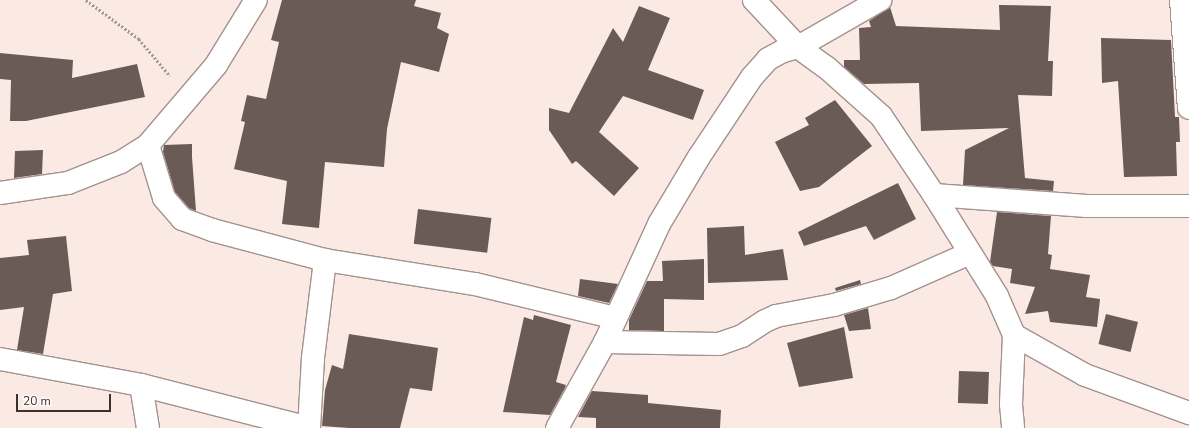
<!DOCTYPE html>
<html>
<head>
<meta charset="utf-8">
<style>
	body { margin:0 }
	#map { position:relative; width:1189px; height:428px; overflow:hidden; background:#fbe9e4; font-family:"Nunito Sans",sans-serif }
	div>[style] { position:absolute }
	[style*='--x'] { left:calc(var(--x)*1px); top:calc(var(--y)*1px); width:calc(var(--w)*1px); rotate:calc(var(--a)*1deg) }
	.building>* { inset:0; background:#6b5b57; transform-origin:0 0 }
	.path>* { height:2.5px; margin-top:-1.25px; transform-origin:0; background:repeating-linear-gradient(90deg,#a49794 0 2px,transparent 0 4px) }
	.roads { filter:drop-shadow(1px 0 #a3928e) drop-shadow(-1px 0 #a3928e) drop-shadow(0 1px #a3928e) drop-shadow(0 -1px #a3928e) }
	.minor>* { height:22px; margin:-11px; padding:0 11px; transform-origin:11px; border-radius:11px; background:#fff }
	span { translate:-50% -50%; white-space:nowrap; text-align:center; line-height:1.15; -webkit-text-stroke:4px #fdfaf9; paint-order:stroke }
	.scale { position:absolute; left:16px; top:394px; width:95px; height:18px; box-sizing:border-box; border:2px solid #393230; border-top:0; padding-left:5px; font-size:12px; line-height:14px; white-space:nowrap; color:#393230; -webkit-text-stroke:3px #fdfaf9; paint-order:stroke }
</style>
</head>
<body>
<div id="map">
	<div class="building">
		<div style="clip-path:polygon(282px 0,416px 0,414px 6px,441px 13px,437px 28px,449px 34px,439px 72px,401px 62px,387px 129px,384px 167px,325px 162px,319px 228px,282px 224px,287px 181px,234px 169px,245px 122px,241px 121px,247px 95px,266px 99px,279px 42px,271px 40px)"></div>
		<div style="clip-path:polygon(999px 5px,1051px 6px,1048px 61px,1053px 61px,1052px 96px,1018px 95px,1025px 178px,1054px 181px,1053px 191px,963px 185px,965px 150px,1009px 128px,921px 131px,919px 83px,864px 84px,844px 67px,844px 60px,860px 60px,859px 28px,871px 27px,869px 21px,890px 7px,896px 26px,1000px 30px)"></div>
		<div style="clip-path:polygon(639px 6px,670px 18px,648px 70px,704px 90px,693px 120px,623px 96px,599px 132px,639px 168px,614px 196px,576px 161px,572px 164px,549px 130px,549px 108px,569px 113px,613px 28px,623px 42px)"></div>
		<div style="clip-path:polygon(1101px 38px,1171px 40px,1175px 117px,1179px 117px,1180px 142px,1176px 142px,1177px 176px,1124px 177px,1118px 81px,1102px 83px)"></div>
		<div style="clip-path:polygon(0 53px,73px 60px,72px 78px,137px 64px,145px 97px,26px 121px,10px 121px,11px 80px,0 79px)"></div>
		<div style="clip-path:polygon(835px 100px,872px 146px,819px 187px,800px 191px,775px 142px,809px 125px,805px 118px)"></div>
		<div style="clip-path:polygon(192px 144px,192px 157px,196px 211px,189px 208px,175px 192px,163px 152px,164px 145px)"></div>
		<div style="clip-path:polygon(43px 150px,42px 174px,14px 178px,15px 151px)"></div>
		<div style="clip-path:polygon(898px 183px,916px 219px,874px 240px,866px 226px,804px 246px,798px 232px)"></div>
		<div style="left:418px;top:209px;width:74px;height:35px;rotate:7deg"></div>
		<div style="clip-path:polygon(997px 212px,1051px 216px,1048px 254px,1052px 255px,1050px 269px,1090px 275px,1086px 297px,1100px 299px,1097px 327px,1050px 322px,1048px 311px,1025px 314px,1035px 287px,1010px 283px,1012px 269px,993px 266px,990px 262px)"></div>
		<div style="clip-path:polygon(744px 226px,745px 255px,783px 249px,788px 280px,708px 283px,707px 228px)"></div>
		<div style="clip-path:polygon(66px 236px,72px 291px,53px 294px,43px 354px,17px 350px,24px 307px,0 310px,0 258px,29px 255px,27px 240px)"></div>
		<div style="clip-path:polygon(704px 259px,704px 300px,664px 299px,664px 296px,664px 331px,629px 330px,629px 320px,647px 281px,663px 281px,662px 261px)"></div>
		<div style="clip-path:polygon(580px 279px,618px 284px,609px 303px,578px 296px)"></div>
		<div style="clip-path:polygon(860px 280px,861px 284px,836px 291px,835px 288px)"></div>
		<div style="clip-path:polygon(868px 308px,871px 329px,849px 331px,844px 315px)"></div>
		<div style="left:1106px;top:314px;width:33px;height:31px;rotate:14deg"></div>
		<div style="clip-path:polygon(534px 315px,571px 325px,556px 382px,566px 385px,565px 388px,550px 415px,503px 412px,524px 317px,533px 320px)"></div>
		<div style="clip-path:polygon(844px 327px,853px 378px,799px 387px,787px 343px)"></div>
		<div style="clip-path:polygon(349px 334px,438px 348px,432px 391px,410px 388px,400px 428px,349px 428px,322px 426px,325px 390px,332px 365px,343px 369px)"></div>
		<div style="left:959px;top:371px;width:30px;height:32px;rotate:2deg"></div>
		<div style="clip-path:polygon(592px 391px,648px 395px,648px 403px,721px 410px,720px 428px,596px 428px,596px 418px,578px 417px)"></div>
	</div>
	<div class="path">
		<div style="--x:86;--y:0;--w:66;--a:36.3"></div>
		<div style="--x:139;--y:39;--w:48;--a:50"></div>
	</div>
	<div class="roads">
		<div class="minor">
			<div style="--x:754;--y:0;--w:64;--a:46.9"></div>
			<div style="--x:798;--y:47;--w:34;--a:36"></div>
			<div style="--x:826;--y:67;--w:74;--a:41.7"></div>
			<div style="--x:881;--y:116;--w:95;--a:56.1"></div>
			<div style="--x:934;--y:195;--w:119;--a:58"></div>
			<div style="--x:997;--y:296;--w:43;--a:66.4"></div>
			<div style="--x:1014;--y:335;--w:69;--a:92.5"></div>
			<div style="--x:1011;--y:404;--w:24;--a:85"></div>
			<div style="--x:1181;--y:0;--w:108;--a:85.8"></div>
			<div style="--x:148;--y:145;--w:55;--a:73.2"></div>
			<div style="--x:164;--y:198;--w:28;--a:49"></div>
			<div style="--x:182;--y:219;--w:32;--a:20"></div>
			<div style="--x:212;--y:230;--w:117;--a:14.9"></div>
			<div style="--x:325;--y:260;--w:152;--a:9.1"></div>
			<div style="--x:475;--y:284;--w:145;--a:13.6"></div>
			<div style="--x:0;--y:193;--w:69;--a:-8.4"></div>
			<div style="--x:68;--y:183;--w:57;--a:-21.6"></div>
			<div style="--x:121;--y:162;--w:32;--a:-32"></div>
			<div style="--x:148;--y:145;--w:105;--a:-49.6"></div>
			<div style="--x:216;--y:65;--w:76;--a:-58.4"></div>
			<div style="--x:934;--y:195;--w:153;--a:4.1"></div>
			<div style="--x:1087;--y:206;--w:102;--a:0"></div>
			<div style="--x:1014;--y:335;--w:81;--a:29.4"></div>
			<div style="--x:1085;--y:375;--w:111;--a:20.1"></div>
			<div style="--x:605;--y:342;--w:114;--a:1"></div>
			<div style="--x:719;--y:344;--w:24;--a:-19"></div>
			<div style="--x:742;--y:336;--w:27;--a:-33"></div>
			<div style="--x:765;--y:321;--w:12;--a:-24"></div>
			<div style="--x:776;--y:316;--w:59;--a:-10.7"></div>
			<div style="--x:834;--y:305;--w:59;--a:-16.6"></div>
			<div style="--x:891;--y:288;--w:86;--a:-23.9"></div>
			<div style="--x:0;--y:359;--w:143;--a:10.4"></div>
			<div style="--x:141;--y:385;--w:173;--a:14.4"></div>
			<div style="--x:141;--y:385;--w:44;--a:80.8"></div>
			<div style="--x:309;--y:428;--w:70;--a:-86.7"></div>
			<div style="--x:313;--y:358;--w:99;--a:-83"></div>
			<div style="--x:557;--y:428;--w:98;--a:-60.8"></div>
			<div style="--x:605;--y:342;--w:130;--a:-65.4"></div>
			<div style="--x:659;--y:224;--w:78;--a:-59.2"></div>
			<div style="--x:699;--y:157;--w:96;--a:-56.5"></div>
			<div style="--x:752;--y:77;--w:24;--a:-48"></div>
			<div style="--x:768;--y:59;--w:17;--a:-28"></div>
			<div style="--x:783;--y:51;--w:16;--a:-15"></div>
			<div style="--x:798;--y:47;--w:95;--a:-29.8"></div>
		</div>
	</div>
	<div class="scale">20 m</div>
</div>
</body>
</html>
